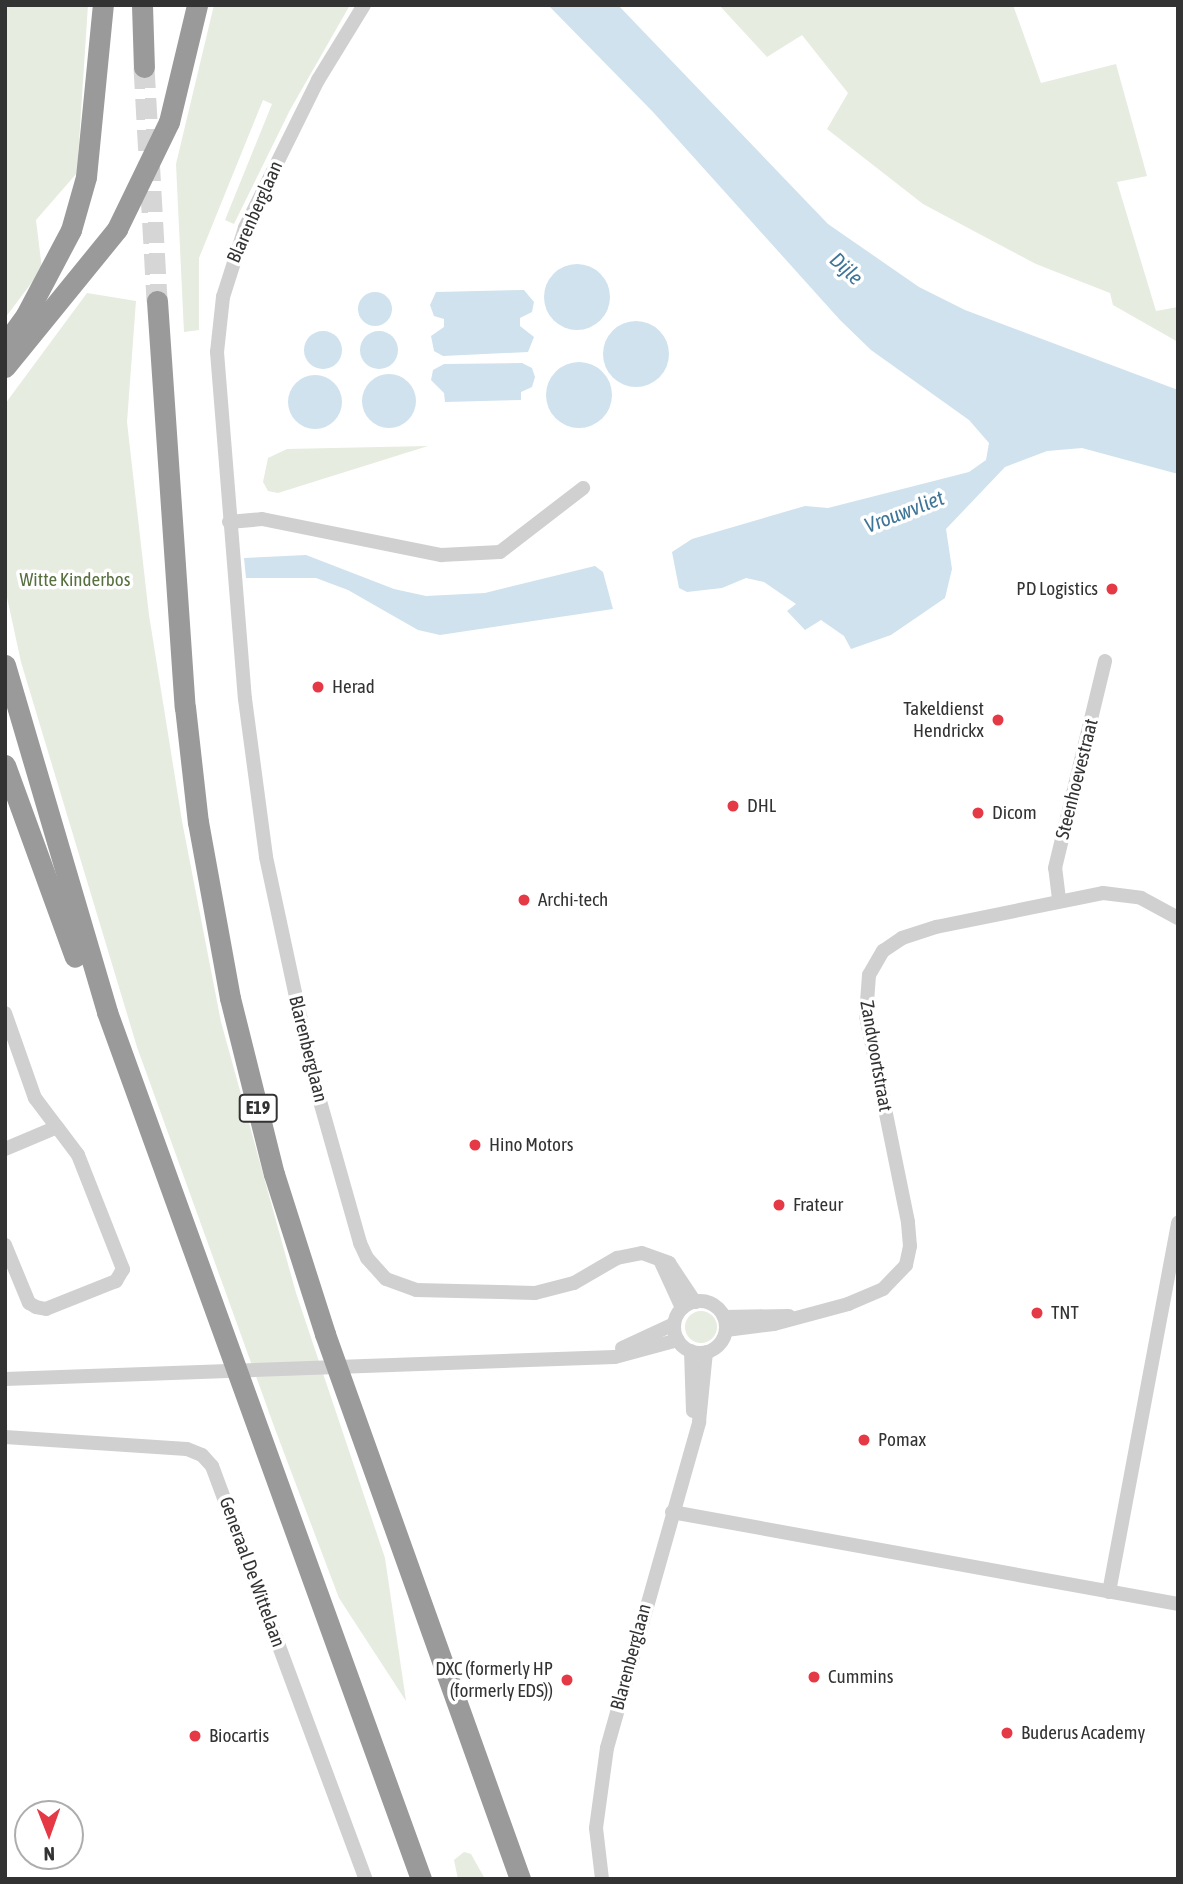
<!DOCTYPE html>
<html>
<head>
<meta charset="utf-8">
<style>
	body { margin:0 }
	#map { position:relative; width:1183px; height:1884px; overflow:hidden; background:#fff; font-family:"Asap Condensed",sans-serif }
	div>[style] { position:absolute }
	[style*='--x'] { left:calc(var(--x)*1px); top:calc(var(--y)*1px); width:calc(var(--w)*1px); rotate:calc(var(--a)*1deg) }
	.green>* { inset:0; background:#e6ecdf }
	.round { border-radius:50% }
	.water>* { inset:0; background:#cfe2ee }
	.highway-tunnel>* { height:21px; margin-top:-10.5px; transform-origin:0; background:repeating-linear-gradient(90deg,#d6d6d6 0 21px,transparent 0 31px) }
	.minor>* { height:14px; margin:-7px; padding:0 7px; transform-origin:7px; border-radius:7px; background:#d0d0d0 }
	.minor>.ring { margin:-7px; padding:0; box-sizing:content-box; background:none; border:14px solid #d0d0d0; border-radius:50% }
	.highway>* { height:21px; margin:-10.5px; padding:0 10.5px; transform-origin:10.5px; border-radius:10.5px; background:#9a9a9a }
	.dots>* { width:19px; height:19px; translate:-50% -50%; box-sizing:border-box; border:4px solid #fff; border-radius:50% }
	span { translate:-50% -50%; white-space:nowrap; text-align:center; line-height:1.15; -webkit-text-stroke:7px #fff; paint-order:stroke }
	.shield-label span { padding:2px 5px; background:#fff; border:2px solid; border-radius:5px; -webkit-text-stroke-width:0 }
	.shield-label { font-size:18px; color:#333; font-weight:700 }
	.street-label { font-size:19px; color:#333 }
	.park-label { font-size:19px; color:#56703f }
	.poi-label { font-size:19px; color:#333 }
	.right { translate:-100% -50%; text-align:right }
	.left { translate:0 -50%; text-align:left }
	.water-label { font-size:21px; color:#3f7597; font-style:italic }
	.frame { position:absolute; inset:0; border:7px solid #333; pointer-events:none }
	.north { position:absolute; left:14px; top:1800px; width:70px; height:70px; box-sizing:border-box; background:#fff; border:2px solid #adadad; border-radius:50%; rotate:179deg; font-size:19px; font-weight:700; line-height:28px; text-align:center; color:#333 }
	.north::after { content:''; display:block; margin:auto; width:24px; height:32px; background:#e63946; clip-path:polygon(50% 0,100% 100%,50% 72%,0 100%) }
</style>
</head>
<body>
<div id="map">
	<div class="green">
		<div style="clip-path:polygon(5px 5px,88px 5px,77px 173px,36px 220px,42px 269px,5px 318px)"></div>
		<div style="clip-path:polygon(214px 5px,350px 5px,290px 110px,234px 224px,225px 220px,272px 104px,263px 100px,199px 258px,199px 330px,184px 332px,176px 164px)"></div>
		<div style="clip-path:polygon(719px 5px,1013px 5px,1041px 83px,1116px 64px,1147px 176px,1117px 182px,1156px 311px,1178px 307px,1178px 342px,1113px 305px,1110px 293px,1036px 264px,923px 204px,827px 129px,848px 93px,802px 35px,767px 57px)"></div>
		<div style="clip-path:polygon(87px 293px,136px 301px,127px 422px,149px 615px,182px 821px,221px 1022px,296px 1293px,385px 1558px,406px 1701px,339px 1598px,275px 1429px,137px 1047px,21px 662px,5px 588px,5px 404px)"></div>
		<div style="clip-path:polygon(428px 446px,278px 493px,268px 491px,263px 482px,268px 458px,287px 449px)"></div>
		<div class="round" style="left:685px;top:1311px;width:32px;height:32px"></div>
		<div style="clip-path:polygon(464px 1852px,471px 1854px,485px 1879px,458px 1879px,454px 1860px)"></div>
	</div>
	<div class="water">
		<div style="clip-path:polygon(548px 5px,618px 5px,828px 224px,919px 287px,965px 310px,1178px 390px,1178px 474px,1082px 448px,1047px 451px,1005px 467px,946px 529px,952px 569px,945px 598px,891px 635px,851px 649px,844px 636px,821px 620px,805px 630px,787px 611px,796px 604px,764px 582px,746px 578px,722px 588px,687px 592px,679px 588px,672px 552px,692px 539px,805px 506px,828px 508px,969px 472px,986px 460px,989px 443px,969px 420px,871px 350px,840px 320px,653px 112px)"></div>
		<div class="round" style="left:544px;top:264px;width:66px;height:66px"></div>
		<div style="clip-path:polygon(524px 290px,534px 302px,532px 312px,520px 318px,520px 326px,534px 337px,528px 352px,443px 356px,434px 351px,431px 336px,444px 327px,444px 319px,434px 316px,430px 305px,436px 292px)"></div>
		<div class="round" style="left:358px;top:292px;width:34px;height:34px"></div>
		<div class="round" style="left:603px;top:321px;width:66px;height:66px"></div>
		<div class="round" style="left:304px;top:331px;width:38px;height:38px"></div>
		<div class="round" style="left:360px;top:331px;width:38px;height:38px"></div>
		<div class="round" style="left:546px;top:362px;width:66px;height:66px"></div>
		<div style="clip-path:polygon(522px 363px,532px 368px,535px 377px,532px 387px,521px 392px,521px 400px,445px 402px,444px 393px,431px 380px,433px 370px,444px 364px)"></div>
		<div class="round" style="left:362px;top:374px;width:54px;height:54px"></div>
		<div class="round" style="left:288px;top:375px;width:54px;height:54px"></div>
		<div style="clip-path:polygon(306px 555px,394px 589px,426px 596px,485px 593px,595px 566px,603px 572px,613px 609px,440px 635px,418px 630px,348px 590px,316px 578px,246px 578px,244px 558px)"></div>
	</div>
	<div class="highway-tunnel">
		<div style="--x:144;--y:67;--w:234;--a:86.8"></div>
	</div>
	<div class="minor">
		<div style="--x:364;--y:5;--w:88;--a:121.5"></div>
		<div style="--x:318;--y:80;--w:165;--a:116.3"></div>
		<div style="--x:245;--y:228;--w:72;--a:107.7"></div>
		<div style="--x:223;--y:297;--w:55;--a:96.2"></div>
		<div style="--x:217;--y:352;--w:348;--a:85.4"></div>
		<div style="--x:245;--y:699;--w:159;--a:82.4"></div>
		<div style="--x:266;--y:857;--w:228;--a:77.9"></div>
		<div style="--x:314;--y:1080;--w:169;--a:74.2"></div>
		<div style="--x:360;--y:1243;--w:17;--a:65"></div>
		<div style="--x:367;--y:1258;--w:28;--a:48"></div>
		<div style="--x:386;--y:1279;--w:32;--a:20"></div>
		<div style="--x:416;--y:1290;--w:119;--a:1.4"></div>
		<div style="--x:535;--y:1293;--w:40;--a:-14.4"></div>
		<div style="--x:574;--y:1283;--w:50;--a:-30.2"></div>
		<div style="--x:617;--y:1258;--w:25;--a:-11"></div>
		<div style="--x:642;--y:1253;--w:29;--a:20"></div>
		<div style="--x:669;--y:1263;--w:47;--a:56.3"></div>
		<div style="--x:229;--y:522;--w:33;--a:-5"></div>
		<div style="--x:262;--y:519;--w:183;--a:11.4"></div>
		<div style="--x:441;--y:555;--w:59;--a:-2.9"></div>
		<div style="--x:500;--y:552;--w:105;--a:-37.6"></div>
		<div style="--x:1059;--y:899;--w:31;--a:-97"></div>
		<div style="--x:1055;--y:868;--w:213;--a:-76.4"></div>
		<div style="--x:5;--y:1013;--w:90;--a:70.6"></div>
		<div style="--x:35;--y:1098;--w:36;--a:53"></div>
		<div style="--x:5;--y:1149;--w:56;--a:-22.9"></div>
		<div style="--x:57;--y:1127;--w:35;--a:53"></div>
		<div style="--x:78;--y:1155;--w:123;--a:68.5"></div>
		<div style="--x:123;--y:1269;--w:14;--a:120"></div>
		<div style="--x:116;--y:1281;--w:75;--a:158.2"></div>
		<div style="--x:46;--y:1309;--w:10;--a:-169"></div>
		<div style="--x:36;--y:1307;--w:8;--a:-150"></div>
		<div style="--x:29;--y:1303;--w:63;--a:-112.5"></div>
		<div style="--x:660;--y:1260;--w:53;--a:65.4"></div>
		<div class="ring" style="left:674px;top:1301px;width:38px;height:38px"></div>
		<div style="--x:724;--y:1317;--w:65;--a:-0.9"></div>
		<div style="--x:726;--y:1330;--w:48;--a:-7.1"></div>
		<div style="--x:774;--y:1324;--w:77;--a:-15.1"></div>
		<div style="--x:848;--y:1304;--w:38;--a:-23"></div>
		<div style="--x:883;--y:1289;--w:33;--a:-46"></div>
		<div style="--x:906;--y:1265;--w:19;--a:-78"></div>
		<div style="--x:910;--y:1246;--w:24;--a:-95"></div>
		<div style="--x:908;--y:1222;--w:210;--a:-101.5"></div>
		<div style="--x:866;--y:1016;--w:41;--a:-85.8"></div>
		<div style="--x:869;--y:975;--w:28;--a:-60"></div>
		<div style="--x:883;--y:951;--w:23;--a:-34"></div>
		<div style="--x:902;--y:938;--w:36;--a:-18"></div>
		<div style="--x:936;--y:927;--w:170;--a:-11.5"></div>
		<div style="--x:1103;--y:893;--w:38;--a:7"></div>
		<div style="--x:1141;--y:898;--w:42;--a:28.4"></div>
		<div style="--x:622;--y:1348;--w:57;--a:-24.8"></div>
		<div style="--x:691;--y:1351;--w:60;--a:88.1"></div>
		<div style="--x:5;--y:1379;--w:610;--a:-2.07"></div>
		<div style="--x:615;--y:1357;--w:65;--a:-15.1"></div>
		<div style="--x:5;--y:1437;--w:182;--a:3.8"></div>
		<div style="--x:187;--y:1449;--w:16;--a:22"></div>
		<div style="--x:202;--y:1455;--w:15;--a:48"></div>
		<div style="--x:212;--y:1466;--w:441;--a:69.6"></div>
		<div style="--x:672;--y:1512;--w:514;--a:10.3"></div>
		<div style="--x:1109;--y:1592;--w:376;--a:-79.4"></div>
		<div style="--x:602;--y:1879;--w:51;--a:-96.7"></div>
		<div style="--x:596;--y:1828;--w:81;--a:-82.2"></div>
		<div style="--x:607;--y:1748;--w:339;--a:-74.2"></div>
		<div style="--x:699;--y:1422;--w:70;--a:-84.3"></div>
	</div>
	<div class="highway">
		<div style="--x:142;--y:5;--w:62;--a:88.2"></div>
		<div style="--x:157;--y:301;--w:407;--a:86.1"></div>
		<div style="--x:185;--y:707;--w:116;--a:83.6"></div>
		<div style="--x:198;--y:822;--w:179;--a:79.7"></div>
		<div style="--x:230;--y:998;--w:181;--a:76"></div>
		<div style="--x:274;--y:1174;--w:168;--a:72.3"></div>
		<div style="--x:325;--y:1334;--w:579;--a:70.31"></div>
		<div style="--x:5;--y:344;--w:36;--a:-54"></div>
		<div style="--x:26;--y:315;--w:96;--a:-62.1"></div>
		<div style="--x:71;--y:230;--w:55;--a:-74.2"></div>
		<div style="--x:86;--y:177;--w:173;--a:-84.4"></div>
		<div style="--x:5;--y:367;--w:178;--a:-50.9"></div>
		<div style="--x:117;--y:229;--w:119;--a:-64.1"></div>
		<div style="--x:169;--y:122;--w:120;--a:-76.5"></div>
		<div style="--x:5;--y:665;--w:362;--a:73.6"></div>
		<div style="--x:107;--y:1012;--w:922;--a:70.09"></div>
		<div style="--x:5;--y:765;--w:204;--a:70"></div>
	</div>
	<div class="dots">
		<div style="left:1112px;top:589px;background:#e63946"></div>
		<div style="left:318px;top:687px;background:#e63946"></div>
		<div style="left:998px;top:720px;background:#e63946"></div>
		<div style="left:733px;top:806px;background:#e63946"></div>
		<div style="left:978px;top:813px;background:#e63946"></div>
		<div style="left:524px;top:900px;background:#e63946"></div>
		<div style="left:475px;top:1145px;background:#e63946"></div>
		<div style="left:779px;top:1205px;background:#e63946"></div>
		<div style="left:1037px;top:1313px;background:#e63946"></div>
		<div style="left:864px;top:1440px;background:#e63946"></div>
		<div style="left:814px;top:1677px;background:#e63946"></div>
		<div style="left:567px;top:1680px;background:#e63946"></div>
		<div style="left:1007px;top:1733px;background:#e63946"></div>
		<div style="left:195px;top:1736px;background:#e63946"></div>
	</div>
	<div class="shield-label">
		<span style="left:258px;top:1108px">E19</span>
	</div>
	<div class="street-label">
		<span style="left:255px;top:212px;rotate:-66deg">Blarenberglaan</span>
		<span style="left:1077px;top:779px;rotate:-76deg">Steenhoevestraat</span>
		<span style="left:308px;top:1049px;rotate:76deg">Blarenberglaan</span>
		<span style="left:876px;top:1056px;rotate:80deg">Zandvoortstraat</span>
		<span style="left:252px;top:1572px;rotate:70deg">Generaal De Wittelaan</span>
		<span style="left:631px;top:1657px;rotate:-75deg">Blarenberglaan</span>
	</div>
	<div class="park-label">
		<span style="left:75px;top:580px">Witte Kinderbos</span>
	</div>
	<div class="poi-label">
		<span class="right" style="left:1098px;top:589px">PD Logistics</span>
		<span class="left" style="left:332px;top:687px">Herad</span>
		<span class="right" style="left:984px;top:720px">Takeldienst<br>Hendrickx</span>
		<span class="left" style="left:747px;top:806px">DHL</span>
		<span class="left" style="left:992px;top:813px">Dicom</span>
		<span class="left" style="left:538px;top:900px">Archi-tech</span>
		<span class="left" style="left:489px;top:1145px">Hino Motors</span>
		<span class="left" style="left:793px;top:1205px">Frateur</span>
		<span class="left" style="left:1051px;top:1313px">TNT</span>
		<span class="left" style="left:878px;top:1440px">Pomax</span>
		<span class="right" style="left:553px;top:1680px">DXC (formerly HP<br>(formerly EDS))</span>
		<span class="left" style="left:828px;top:1677px">Cummins</span>
		<span class="left" style="left:1021px;top:1733px">Buderus Academy</span>
		<span class="left" style="left:209px;top:1736px">Biocartis</span>
	</div>
	<div class="water-label">
		<span style="left:847px;top:268px;rotate:43deg">Dijle</span>
		<span style="left:904px;top:511px;rotate:-21deg">Vrouwvliet</span>
	</div>
	<div class="frame"></div>
	<div class="north">N</div>
</div>
</body>
</html>
